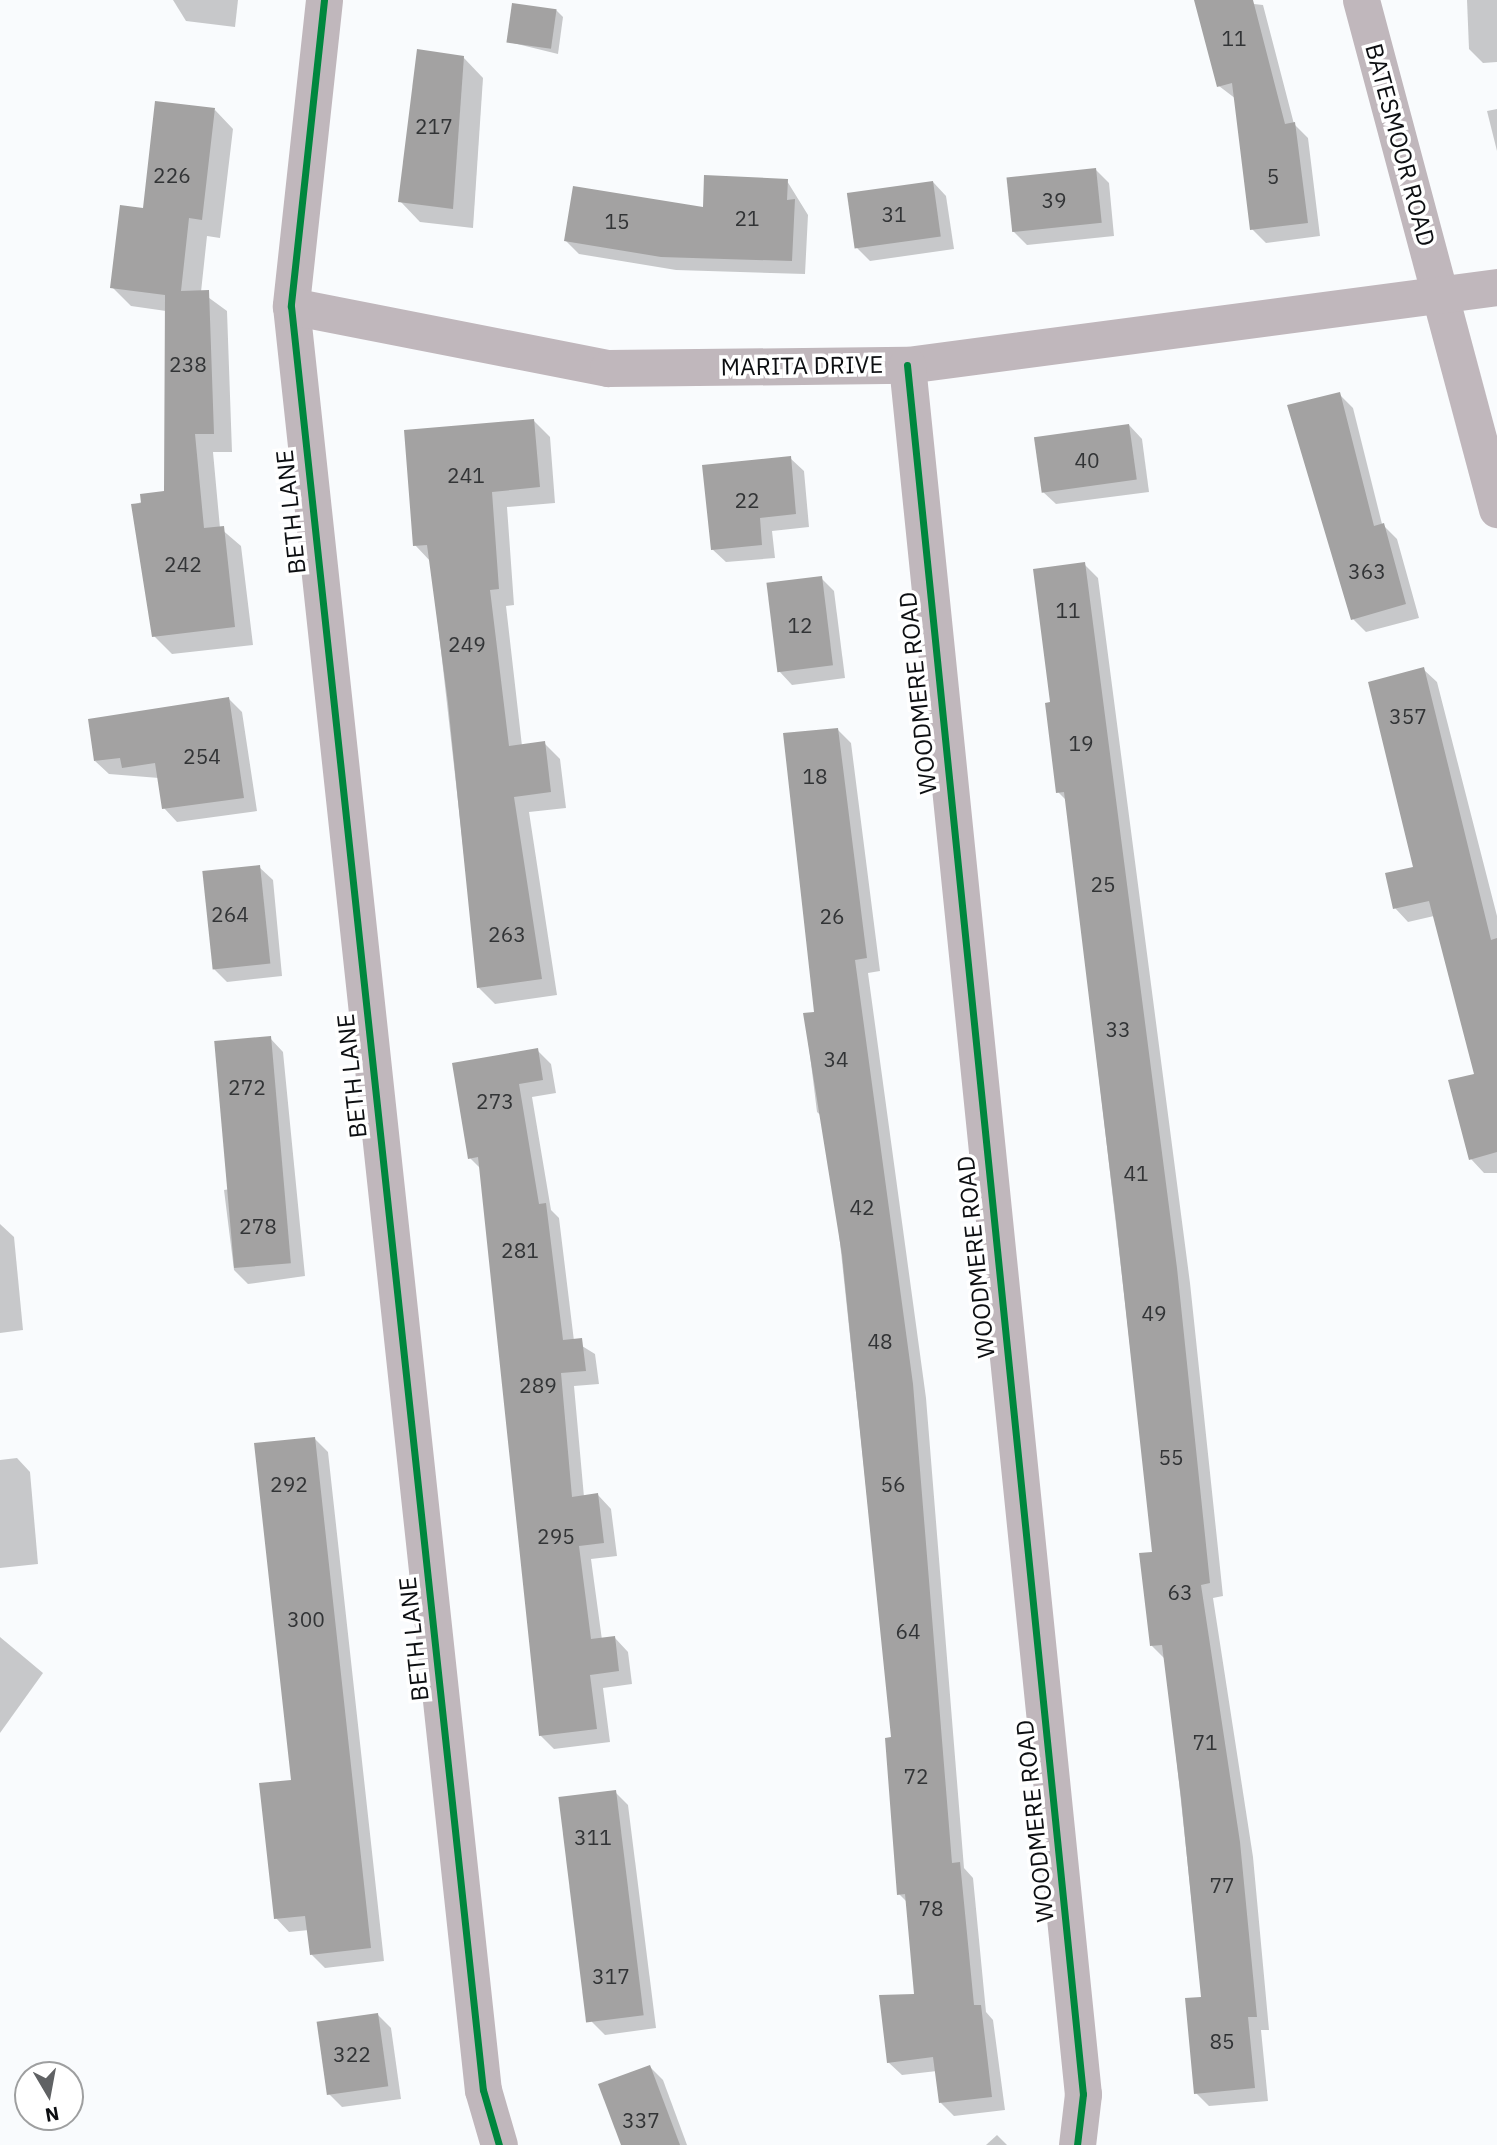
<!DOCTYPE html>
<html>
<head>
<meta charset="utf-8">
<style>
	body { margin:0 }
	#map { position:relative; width:1497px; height:2145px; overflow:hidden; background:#f9fbfd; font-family:"IBM Plex Sans",sans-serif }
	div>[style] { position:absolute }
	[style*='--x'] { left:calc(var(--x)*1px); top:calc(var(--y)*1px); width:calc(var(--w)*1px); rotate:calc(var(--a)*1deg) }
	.shadow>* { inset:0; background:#0003 }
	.building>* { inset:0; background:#a3a2a2; transform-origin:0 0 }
	.street>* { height:37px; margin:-18.5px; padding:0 18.5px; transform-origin:18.5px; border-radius:18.5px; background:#c0b7bc }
	.cycleway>* { height:7px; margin:-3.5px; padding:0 3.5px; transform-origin:3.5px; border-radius:3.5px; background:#00873e }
	span { translate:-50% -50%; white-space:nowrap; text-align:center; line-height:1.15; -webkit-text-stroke:7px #fff; paint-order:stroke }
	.number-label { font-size:21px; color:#323436 }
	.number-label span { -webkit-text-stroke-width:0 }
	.street-label { font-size:24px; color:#0d0f12 }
	.north { position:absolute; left:14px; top:2061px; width:70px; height:70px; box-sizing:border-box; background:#fff; border:2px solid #9e9fa0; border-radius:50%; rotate:170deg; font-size:19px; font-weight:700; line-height:28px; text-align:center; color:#0d0f12 }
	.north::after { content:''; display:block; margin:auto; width:24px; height:32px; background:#606264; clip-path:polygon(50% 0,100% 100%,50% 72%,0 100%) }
</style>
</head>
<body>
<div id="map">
	<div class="shadow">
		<div style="clip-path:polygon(173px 0,238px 0,235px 27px,186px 21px)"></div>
		<div style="clip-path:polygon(1218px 0,1263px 5px,1294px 124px,1308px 138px,1320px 236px,1266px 243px,1252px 229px,1236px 99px,1219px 86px)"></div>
		<div style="clip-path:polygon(1467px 0,1497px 0,1497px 62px,1483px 63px,1469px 49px)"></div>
		<div style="clip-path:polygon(556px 10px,563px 17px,558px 54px,509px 42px)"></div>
		<div style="clip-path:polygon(463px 57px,483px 78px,473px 228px,420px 222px,400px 201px)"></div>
		<div style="clip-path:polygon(1497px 109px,1497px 151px,1487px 111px)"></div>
		<div style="clip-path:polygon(215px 110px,233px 129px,220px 238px,207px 236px,201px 292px,227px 311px,232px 452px,213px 452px,220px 528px,241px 546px,253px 645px,172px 654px,154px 636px,133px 505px,166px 493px,166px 311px,131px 306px,112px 287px,144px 210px)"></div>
		<div style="clip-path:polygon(1095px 169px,1109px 183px,1114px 236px,1027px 245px,1013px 231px)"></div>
		<div style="clip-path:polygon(787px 181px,808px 215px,805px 274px,676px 270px,579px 254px,566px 241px,704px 209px)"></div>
		<div style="clip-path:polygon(933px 182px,946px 196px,954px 249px,870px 261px,856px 247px)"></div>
		<div style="clip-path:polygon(1339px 394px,1353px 408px,1382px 524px,1397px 539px,1419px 618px,1366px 632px,1353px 619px)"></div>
		<div style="clip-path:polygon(534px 421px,550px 437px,555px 503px,507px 507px,514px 605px,506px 606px,522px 746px,544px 743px,560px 759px,566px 808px,529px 812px,557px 995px,495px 1004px,479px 988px,431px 562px,415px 545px)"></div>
		<div style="clip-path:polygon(1129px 425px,1142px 439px,1149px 492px,1056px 504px,1042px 491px)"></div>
		<div style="clip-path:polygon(790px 458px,804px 471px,809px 527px,772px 531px,775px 558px,726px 562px,712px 549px)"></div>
		<div style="clip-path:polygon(1084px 564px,1098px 578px,1190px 1283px,1223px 1596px,1213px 1598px,1253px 1857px,1269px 2030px,1261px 2030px,1268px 2101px,1209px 2106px,1196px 2093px,1202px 1999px,1166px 1660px,1152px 1646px,1154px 1553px,1067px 801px,1058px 792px,1052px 704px)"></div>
		<div style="clip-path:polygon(821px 578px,834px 591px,845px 678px,792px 685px,779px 671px)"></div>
		<div style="clip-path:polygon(1423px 669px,1437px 682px,1497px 916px,1497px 1173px,1484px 1173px,1471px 1159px,1476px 1076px,1434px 916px,1408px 922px,1395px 908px,1415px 868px)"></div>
		<div style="clip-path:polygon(229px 699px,242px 712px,257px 811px,177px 822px,164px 808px,159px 778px,109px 774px,95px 761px)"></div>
		<div style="clip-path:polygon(838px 730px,851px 743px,880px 971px,868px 973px,926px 1398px,964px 1868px,973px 1878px,986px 2012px,993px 2020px,1005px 2110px,954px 2116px,941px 2103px,937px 2071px,902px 2075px,888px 2062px,916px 1996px,908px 1903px,899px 1894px,893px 1739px,827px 1121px,817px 1112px,805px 1015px,816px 1013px)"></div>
		<div style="clip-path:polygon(259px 867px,273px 880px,282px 976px,227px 982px,214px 969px)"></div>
		<div style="clip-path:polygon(270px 1038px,283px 1052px,305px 1276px,248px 1284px,234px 1270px,224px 1190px,230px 1189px)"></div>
		<div style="clip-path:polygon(537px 1050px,551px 1064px,556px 1093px,532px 1097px,551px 1210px,559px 1218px,574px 1341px,595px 1354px,599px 1384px,574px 1386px,584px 1497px,598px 1495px,611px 1509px,617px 1556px,591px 1559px,602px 1640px,615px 1638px,628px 1652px,632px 1684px,603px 1688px,610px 1742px,554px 1749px,540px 1735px,481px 1169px,470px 1158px)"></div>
		<div style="clip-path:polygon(0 1224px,14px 1237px,23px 1330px,0 1333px)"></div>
		<div style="clip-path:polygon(315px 1439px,328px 1452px,384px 1961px,325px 1968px,312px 1955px,309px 1930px,289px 1932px,276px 1918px,293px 1782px)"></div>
		<div style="clip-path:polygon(17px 1458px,30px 1472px,38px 1564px,0 1568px,0 1460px)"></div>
		<div style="clip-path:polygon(0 1637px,43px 1673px,0 1733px)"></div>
		<div style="clip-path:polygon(615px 1792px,628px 1805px,656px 2028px,605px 2035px,592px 2022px)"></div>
		<div style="clip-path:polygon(378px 2015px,391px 2028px,401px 2099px,342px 2107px,328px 2093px)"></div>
		<div style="clip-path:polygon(650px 2067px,663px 2080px,687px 2145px,623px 2145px)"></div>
		<div style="clip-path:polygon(997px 2135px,1007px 2145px,986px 2145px)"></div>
	</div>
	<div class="building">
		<div style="clip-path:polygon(1194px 0,1253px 0,1285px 124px,1295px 122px,1308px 223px,1250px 230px,1232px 83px,1217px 87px)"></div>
		<div style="left:512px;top:3px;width:45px;height:40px;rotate:8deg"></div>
		<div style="clip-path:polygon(417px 49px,464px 56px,453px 209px,398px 202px)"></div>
		<div style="clip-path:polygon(155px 101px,215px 108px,202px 220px,189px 218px,181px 291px,209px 290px,214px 434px,195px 434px,204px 528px,224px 526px,235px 627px,152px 637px,131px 504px,141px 503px,140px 494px,164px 491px,165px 295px,110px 288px,120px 205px,143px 208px)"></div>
		<div style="left:1096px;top:168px;width:55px;height:90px;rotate:84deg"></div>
		<div style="clip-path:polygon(704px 175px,788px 179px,787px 200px,795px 199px,792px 261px,661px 257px,564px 241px,573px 186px,703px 207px)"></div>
		<div style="left:933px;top:181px;width:56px;height:87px;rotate:82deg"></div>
		<div style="clip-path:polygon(1340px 392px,1374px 526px,1384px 523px,1406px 604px,1351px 620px,1287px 405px)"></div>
		<div style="clip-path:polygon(534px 419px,540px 487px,492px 492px,499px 589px,490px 590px,509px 746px,545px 741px,551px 792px,514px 797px,542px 979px,477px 988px,448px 703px,427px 545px,413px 546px,404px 430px)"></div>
		<div style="left:1129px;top:424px;width:56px;height:96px;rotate:82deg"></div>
		<div style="clip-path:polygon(791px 456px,796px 514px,760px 518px,762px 545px,711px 550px,702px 465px)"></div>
		<div style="clip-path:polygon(1085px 562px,1177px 1268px,1210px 1583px,1201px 1585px,1240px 1842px,1257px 2017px,1248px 2017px,1255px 2088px,1194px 2094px,1185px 1998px,1201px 1997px,1181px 1798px,1162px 1645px,1150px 1646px,1139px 1553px,1152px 1552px,1116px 1221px,1064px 792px,1056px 793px,1045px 703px,1050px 702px,1033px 569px)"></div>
		<div style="left:822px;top:576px;width:90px;height:56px;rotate:83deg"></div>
		<div style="clip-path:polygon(1424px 667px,1491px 940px,1497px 938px,1497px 1152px,1469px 1160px,1448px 1080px,1474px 1074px,1429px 901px,1393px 909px,1385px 873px,1413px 867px,1368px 682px)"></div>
		<div style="clip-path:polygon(229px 697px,244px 798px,162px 809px,155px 763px,122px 768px,120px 758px,94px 761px,88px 719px)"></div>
		<div style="clip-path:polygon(838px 728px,867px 958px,855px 960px,913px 1384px,952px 1863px,960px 1862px,974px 2005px,981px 2005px,992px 2097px,939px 2103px,933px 2057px,887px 2063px,879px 1995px,914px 1994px,905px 1894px,897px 1895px,885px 1738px,891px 1737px,842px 1255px,803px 1013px,814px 1012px,783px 733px)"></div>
		<div style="left:260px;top:865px;width:99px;height:58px;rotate:84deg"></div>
		<div style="left:271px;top:1036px;width:228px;height:57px;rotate:85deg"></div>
		<div style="clip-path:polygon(538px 1048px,543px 1080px,519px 1084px,539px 1204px,546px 1203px,563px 1340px,582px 1338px,586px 1371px,561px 1373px,572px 1497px,598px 1493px,604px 1543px,579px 1546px,591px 1639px,615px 1636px,619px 1671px,590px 1675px,597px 1729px,539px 1736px,478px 1157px,468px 1159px,452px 1063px)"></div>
		<div style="clip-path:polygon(315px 1437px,371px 1948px,310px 1955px,305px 1916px,274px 1919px,259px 1783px,291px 1780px,254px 1443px)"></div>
		<div style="left:616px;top:1790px;width:227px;height:58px;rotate:83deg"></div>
		<div style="left:378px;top:2013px;width:74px;height:62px;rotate:82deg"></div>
		<div style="clip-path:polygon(650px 2065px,680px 2145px,621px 2145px,598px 2084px)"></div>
	</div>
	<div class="street">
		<div style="--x:324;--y:0;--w:308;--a:96.2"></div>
		<div style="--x:291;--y:306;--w:1794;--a:83.86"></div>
		<div style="--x:483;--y:2090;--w:57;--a:73.8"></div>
		<div style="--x:1361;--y:0;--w:527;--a:75.04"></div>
		<div style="--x:291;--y:306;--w:323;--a:11.1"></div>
		<div style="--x:608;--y:368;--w:299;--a:-0.6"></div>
		<div style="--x:907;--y:365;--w:595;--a:-7.53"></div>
		<div style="--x:907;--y:365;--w:1738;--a:84.19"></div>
		<div style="--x:1083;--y:2094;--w:51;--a:96.7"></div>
	</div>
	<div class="cycleway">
		<div style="--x:324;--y:0;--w:308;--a:96.2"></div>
		<div style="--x:291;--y:306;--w:1794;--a:83.86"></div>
		<div style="--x:483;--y:2090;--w:57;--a:73.8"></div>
		<div style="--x:907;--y:365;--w:1738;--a:84.19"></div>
		<div style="--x:1083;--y:2094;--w:51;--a:96.7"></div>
	</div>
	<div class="number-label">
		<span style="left:1234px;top:38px">11</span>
		<span style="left:434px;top:126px">217</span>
		<span style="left:172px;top:175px">226</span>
		<span style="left:1273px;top:176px">5</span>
		<span style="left:1054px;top:200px">39</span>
		<span style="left:894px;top:214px">31</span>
		<span style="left:747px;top:218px">21</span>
		<span style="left:617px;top:221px">15</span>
		<span style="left:188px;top:364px">238</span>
		<span style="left:1087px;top:460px">40</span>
		<span style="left:466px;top:475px">241</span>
		<span style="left:747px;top:500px">22</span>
		<span style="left:183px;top:564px">242</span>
		<span style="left:1367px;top:571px">363</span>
		<span style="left:1068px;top:610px">11</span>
		<span style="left:800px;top:625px">12</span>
		<span style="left:467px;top:644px">249</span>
		<span style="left:1408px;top:716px">357</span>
		<span style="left:1081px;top:743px">19</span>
		<span style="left:202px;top:756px">254</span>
		<span style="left:815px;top:776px">18</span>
		<span style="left:1103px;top:884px">25</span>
		<span style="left:230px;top:914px">264</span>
		<span style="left:832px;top:916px">26</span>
		<span style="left:507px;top:934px">263</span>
		<span style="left:1118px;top:1029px">33</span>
		<span style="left:836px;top:1059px">34</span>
		<span style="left:247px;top:1087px">272</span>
		<span style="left:495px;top:1101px">273</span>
		<span style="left:1136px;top:1173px">41</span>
		<span style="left:862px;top:1207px">42</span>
		<span style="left:258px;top:1226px">278</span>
		<span style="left:520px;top:1250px">281</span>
		<span style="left:1154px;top:1313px">49</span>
		<span style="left:880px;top:1341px">48</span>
		<span style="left:538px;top:1385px">289</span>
		<span style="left:1171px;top:1457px">55</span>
		<span style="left:289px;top:1484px">292</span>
		<span style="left:893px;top:1484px">56</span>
		<span style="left:556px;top:1536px">295</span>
		<span style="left:1180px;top:1592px">63</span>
		<span style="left:306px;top:1619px">300</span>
		<span style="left:908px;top:1631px">64</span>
		<span style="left:1205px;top:1742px">71</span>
		<span style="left:916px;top:1776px">72</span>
		<span style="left:593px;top:1837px">311</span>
		<span style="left:1222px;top:1885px">77</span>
		<span style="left:931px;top:1908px">78</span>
		<span style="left:611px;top:1976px">317</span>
		<span style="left:1222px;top:2041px">85</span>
		<span style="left:352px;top:2054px">322</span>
		<span style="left:641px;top:2120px">337</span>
	</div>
	<div class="street-label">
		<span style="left:1400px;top:145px;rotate:75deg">BATESMOOR ROAD</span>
		<span style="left:802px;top:366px;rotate:-1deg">MARITA DRIVE</span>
		<span style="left:291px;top:512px;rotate:-96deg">BETH LANE</span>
		<span style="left:918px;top:693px;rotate:-96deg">WOODMERE ROAD</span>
		<span style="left:352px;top:1076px;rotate:-96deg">BETH LANE</span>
		<span style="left:976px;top:1257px;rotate:-96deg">WOODMERE ROAD</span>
		<span style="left:414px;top:1639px;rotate:-96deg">BETH LANE</span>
		<span style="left:1035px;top:1821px;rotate:-96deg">WOODMERE ROAD</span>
	</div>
	<div class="north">N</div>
</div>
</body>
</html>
